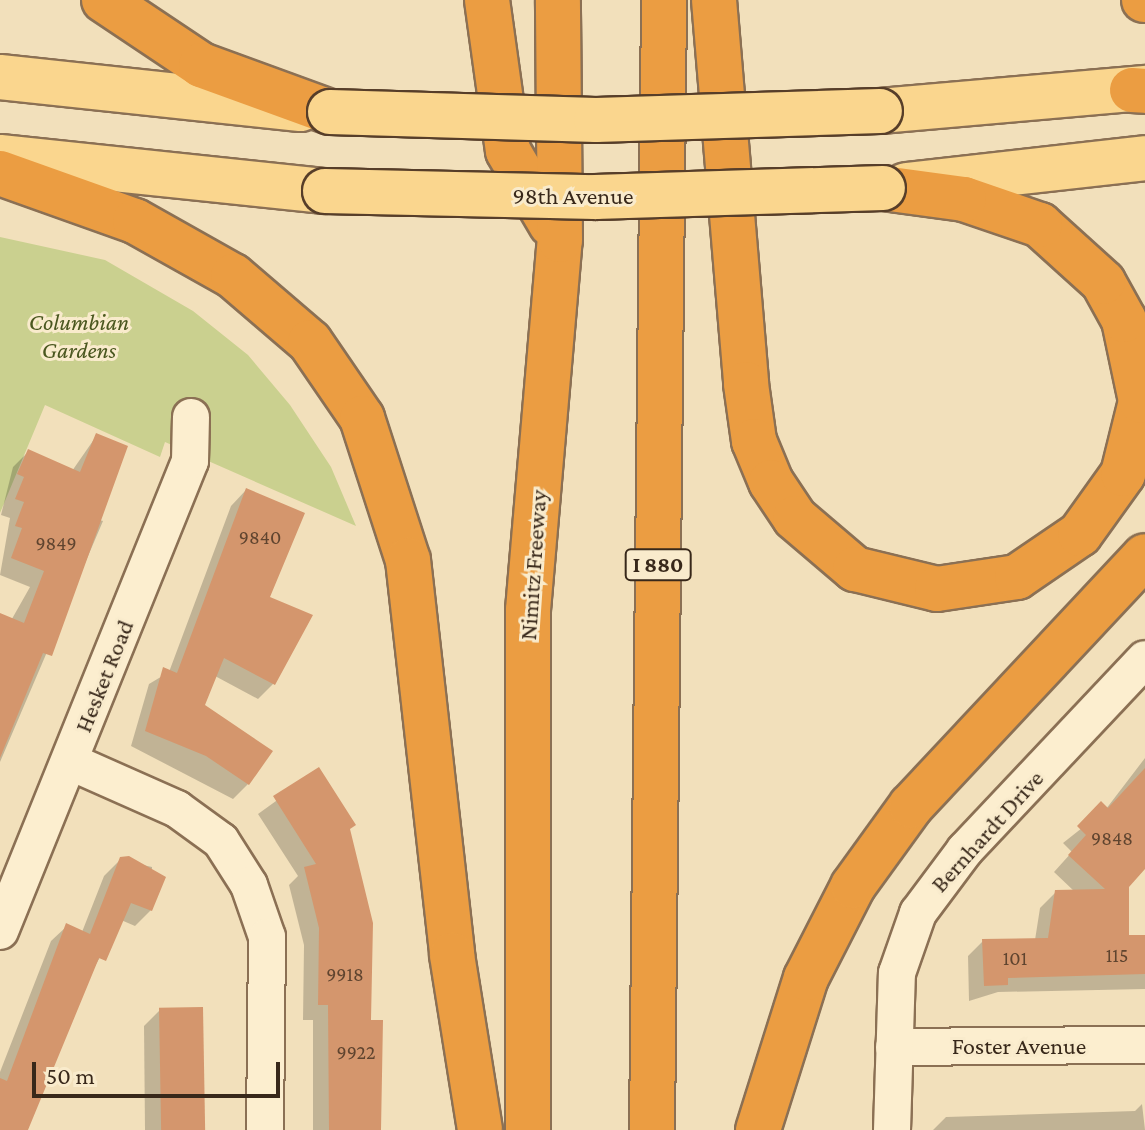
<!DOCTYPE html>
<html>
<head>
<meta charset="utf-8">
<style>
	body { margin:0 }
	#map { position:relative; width:1145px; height:1130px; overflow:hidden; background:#f2e0bb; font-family:"Crimson Pro",serif }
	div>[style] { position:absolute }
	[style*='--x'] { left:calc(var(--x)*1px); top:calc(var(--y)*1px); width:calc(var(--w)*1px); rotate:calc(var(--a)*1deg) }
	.green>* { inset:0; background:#cad08f }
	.shadow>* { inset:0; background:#0003 }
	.building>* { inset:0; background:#d4966d; transform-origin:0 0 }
	.roads { filter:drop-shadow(2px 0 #8b7054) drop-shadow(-2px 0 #8b7054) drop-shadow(0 2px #8b7054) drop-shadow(0 -2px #8b7054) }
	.minor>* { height:36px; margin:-18px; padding:0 18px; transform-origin:18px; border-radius:18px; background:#fceecf }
	.major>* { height:44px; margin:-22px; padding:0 22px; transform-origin:22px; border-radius:22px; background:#fad68e }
	.highway>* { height:44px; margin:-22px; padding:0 22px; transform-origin:22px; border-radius:22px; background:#eb9d42 }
	.bridges { filter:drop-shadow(2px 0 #573e29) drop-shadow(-2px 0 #573e29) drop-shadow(0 2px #573e29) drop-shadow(0 -2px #573e29) }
	.major-bridge>* { height:44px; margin:-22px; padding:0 22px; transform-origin:22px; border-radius:22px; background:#fad68e }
	span { translate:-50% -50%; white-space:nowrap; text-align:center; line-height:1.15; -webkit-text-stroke:6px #f9ebcc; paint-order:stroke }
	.number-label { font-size:20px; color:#5f442f }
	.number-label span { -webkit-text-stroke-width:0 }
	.shield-label span { padding:2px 6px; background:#f9ebcc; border:2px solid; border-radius:6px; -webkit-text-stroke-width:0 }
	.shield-label { font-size:22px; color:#38281a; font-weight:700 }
	.street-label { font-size:24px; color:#38281a }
	.park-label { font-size:24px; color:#4a571f; font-style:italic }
	.scale { position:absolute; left:32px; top:1062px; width:248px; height:36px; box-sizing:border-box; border:4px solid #38281a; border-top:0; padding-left:10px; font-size:24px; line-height:28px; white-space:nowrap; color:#38281a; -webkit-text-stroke:6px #f9ebcc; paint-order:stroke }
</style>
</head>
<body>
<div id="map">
	<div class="green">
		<div style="clip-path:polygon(0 237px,105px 260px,193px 311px,248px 355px,290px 405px,331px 467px,356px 526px,165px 442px,160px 457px,45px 405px,0 513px)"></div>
	</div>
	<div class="shadow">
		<div style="clip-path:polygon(97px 435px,96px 519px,103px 521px,0 762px,0 640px,30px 587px,0 575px,10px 518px,1px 515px,13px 467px,28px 452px,72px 471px)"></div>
		<div style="clip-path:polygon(246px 490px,273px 684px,258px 699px,215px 676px,202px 706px,248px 784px,233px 799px,131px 746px,149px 684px,169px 672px,231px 506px)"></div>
		<div style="clip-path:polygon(1145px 758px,1145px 866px,1127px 887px,1127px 937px,1145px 937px,1145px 989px,998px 992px,969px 1001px,968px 956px,983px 941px,1035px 940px,1040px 908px,1056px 892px,1075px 892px,1054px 872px,1072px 852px,1063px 843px,1106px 809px)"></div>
		<div style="clip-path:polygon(319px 770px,348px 831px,380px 1130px,313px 1130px,313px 1020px,303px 1020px,304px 945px,289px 885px,298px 876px,258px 814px)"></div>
		<div style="clip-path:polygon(120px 860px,152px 867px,151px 910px,135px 926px,121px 920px,90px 975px,26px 1130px,0 1130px,0 1072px,51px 941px,67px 926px,82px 932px,104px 876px)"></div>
		<div style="clip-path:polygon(160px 1010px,202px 1130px,145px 1130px,144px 1026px)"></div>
		<div style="clip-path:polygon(1142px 1104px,1145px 1130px,933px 1130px,946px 1117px,1135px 1111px)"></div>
	</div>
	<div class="building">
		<div style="clip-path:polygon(96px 433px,128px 446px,52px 656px,43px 653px,0 758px,0 613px,24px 623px,44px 571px,11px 558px,22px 528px,15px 526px,24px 502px,15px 499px,24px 477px,17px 474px,28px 449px,80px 472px)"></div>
		<div style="clip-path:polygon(246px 488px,305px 513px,270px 597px,313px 615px,275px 685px,224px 658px,205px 705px,273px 751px,249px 785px,206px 756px,145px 731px,163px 667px,177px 673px)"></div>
		<div style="clip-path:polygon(319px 767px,356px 825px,350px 829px,373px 923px,371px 1020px,383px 1020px,381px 1130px,329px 1130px,328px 1005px,318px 1005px,319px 928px,304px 867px,316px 864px,273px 796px)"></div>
		<div style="clip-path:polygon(1145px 768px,1145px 869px,1129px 887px,1129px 935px,1145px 935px,1145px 974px,1008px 978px,1008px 985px,984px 986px,982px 939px,1048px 938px,1055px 890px,1105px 889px,1068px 855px,1086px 835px,1077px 826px,1101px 801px,1108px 808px)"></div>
		<div style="clip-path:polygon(129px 856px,166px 877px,152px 911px,131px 903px,106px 961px,99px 958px,28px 1130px,0 1130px,0 1078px,7px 1081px,66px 923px,90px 934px,120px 857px)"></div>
		<div style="left:203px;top:1007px;width:123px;height:44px;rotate:89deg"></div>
	</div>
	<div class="roads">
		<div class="minor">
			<div style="--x:71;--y:762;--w:116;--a:23.9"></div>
			<div style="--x:177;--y:809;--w:54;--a:36"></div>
			<div style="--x:221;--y:841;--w:52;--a:57.5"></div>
			<div style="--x:249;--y:885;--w:55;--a:70.9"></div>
			<div style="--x:267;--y:937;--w:193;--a:90.6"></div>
			<div style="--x:0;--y:931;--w:507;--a:-67.99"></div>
			<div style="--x:190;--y:461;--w:44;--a:-88.7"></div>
			<div style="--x:894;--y:1047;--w:251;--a:-0.5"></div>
			<div style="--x:892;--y:1130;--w:157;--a:-88.2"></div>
			<div style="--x:897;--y:973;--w:64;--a:-70.7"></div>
			<div style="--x:918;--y:913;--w:79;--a:-53.3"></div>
			<div style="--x:965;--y:850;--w:262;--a:-46.7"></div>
		</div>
		<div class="major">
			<div style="--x:0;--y:77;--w:302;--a:6.1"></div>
			<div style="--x:880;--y:111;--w:266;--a:-5"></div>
			<div style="--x:0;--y:157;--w:327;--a:6"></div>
			<div style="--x:906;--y:185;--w:241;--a:-6.4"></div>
		</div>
		<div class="highway">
			<div style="--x:104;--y:0;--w:117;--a:33.8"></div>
			<div style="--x:201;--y:65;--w:137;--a:20"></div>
			<div style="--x:487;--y:0;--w:152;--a:82.1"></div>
			<div style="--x:508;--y:151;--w:85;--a:59.5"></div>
			<div style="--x:714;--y:0;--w:385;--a:85.2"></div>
			<div style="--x:746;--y:384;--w:58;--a:82"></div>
			<div style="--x:754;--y:441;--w:44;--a:67.5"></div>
			<div style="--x:771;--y:482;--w:43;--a:56.3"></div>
			<div style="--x:795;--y:518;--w:79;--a:40.4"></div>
			<div style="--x:855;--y:569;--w:84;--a:13.7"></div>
			<div style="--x:937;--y:589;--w:81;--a:-8.5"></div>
			<div style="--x:1017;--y:577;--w:76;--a:-34.3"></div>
			<div style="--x:1080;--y:534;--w:74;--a:-54.4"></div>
			<div style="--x:1123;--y:474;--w:75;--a:-76.1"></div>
			<div style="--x:1141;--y:401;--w:83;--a:-101.9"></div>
			<div style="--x:1124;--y:320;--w:43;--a:-118.9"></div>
			<div style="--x:1103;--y:282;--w:85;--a:-137.9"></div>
			<div style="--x:1040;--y:225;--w:80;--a:-161.1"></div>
			<div style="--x:964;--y:199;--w:82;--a:-172.3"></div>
			<div style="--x:1144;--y:0;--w:1;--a:0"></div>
			<div style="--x:1132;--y:90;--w:13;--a:4"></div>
			<div style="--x:0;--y:173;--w:143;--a:19.6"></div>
			<div style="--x:135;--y:221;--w:112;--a:29.3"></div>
			<div style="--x:233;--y:276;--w:101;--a:40.6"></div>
			<div style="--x:310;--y:342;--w:92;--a:55.6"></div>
			<div style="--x:362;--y:418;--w:149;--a:72.1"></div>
			<div style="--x:408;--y:560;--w:397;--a:83.6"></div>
			<div style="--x:452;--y:955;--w:177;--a:80.9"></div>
			<div style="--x:528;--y:1130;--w:520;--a:-90"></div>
			<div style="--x:528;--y:610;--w:371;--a:-85.1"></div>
			<div style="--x:560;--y:240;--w:240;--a:-90.5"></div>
			<div style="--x:652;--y:1130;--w:1130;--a:-89.39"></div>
			<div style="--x:758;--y:1130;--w:159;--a:-72.5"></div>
			<div style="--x:806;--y:978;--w:103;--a:-62.9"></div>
			<div style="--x:853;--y:886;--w:99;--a:-54.1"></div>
			<div style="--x:911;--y:806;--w:342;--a:-46.9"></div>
		</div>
	</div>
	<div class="bridges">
		<div class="major-bridge">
			<div style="--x:330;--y:112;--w:266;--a:1.7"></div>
			<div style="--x:596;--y:120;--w:284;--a:-1.8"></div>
			<div style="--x:325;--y:191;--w:270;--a:1.3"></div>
			<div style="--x:595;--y:197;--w:288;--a:-1.8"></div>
		</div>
	</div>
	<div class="number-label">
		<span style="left:260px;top:537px">9840</span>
		<span style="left:56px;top:543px">9849</span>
		<span style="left:1112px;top:838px">9848</span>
		<span style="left:1117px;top:955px">115</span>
		<span style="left:1015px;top:958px">101</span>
		<span style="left:345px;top:974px">9918</span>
		<span style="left:356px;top:1052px">9922</span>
	</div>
	<div class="shield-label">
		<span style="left:658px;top:565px">I 880</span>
	</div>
	<div class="street-label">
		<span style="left:573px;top:196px">98th Avenue</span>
		<span style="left:533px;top:565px;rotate:-86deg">Nimitz Freeway</span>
		<span style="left:104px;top:676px;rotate:-68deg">Hesket Road</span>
		<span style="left:987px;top:831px;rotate:-48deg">Bernhardt Drive</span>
		<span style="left:1019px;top:1046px">Foster Avenue</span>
	</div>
	<div class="park-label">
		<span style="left:79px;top:336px">Columbian<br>Gardens</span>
	</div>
	<div class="scale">50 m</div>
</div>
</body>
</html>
